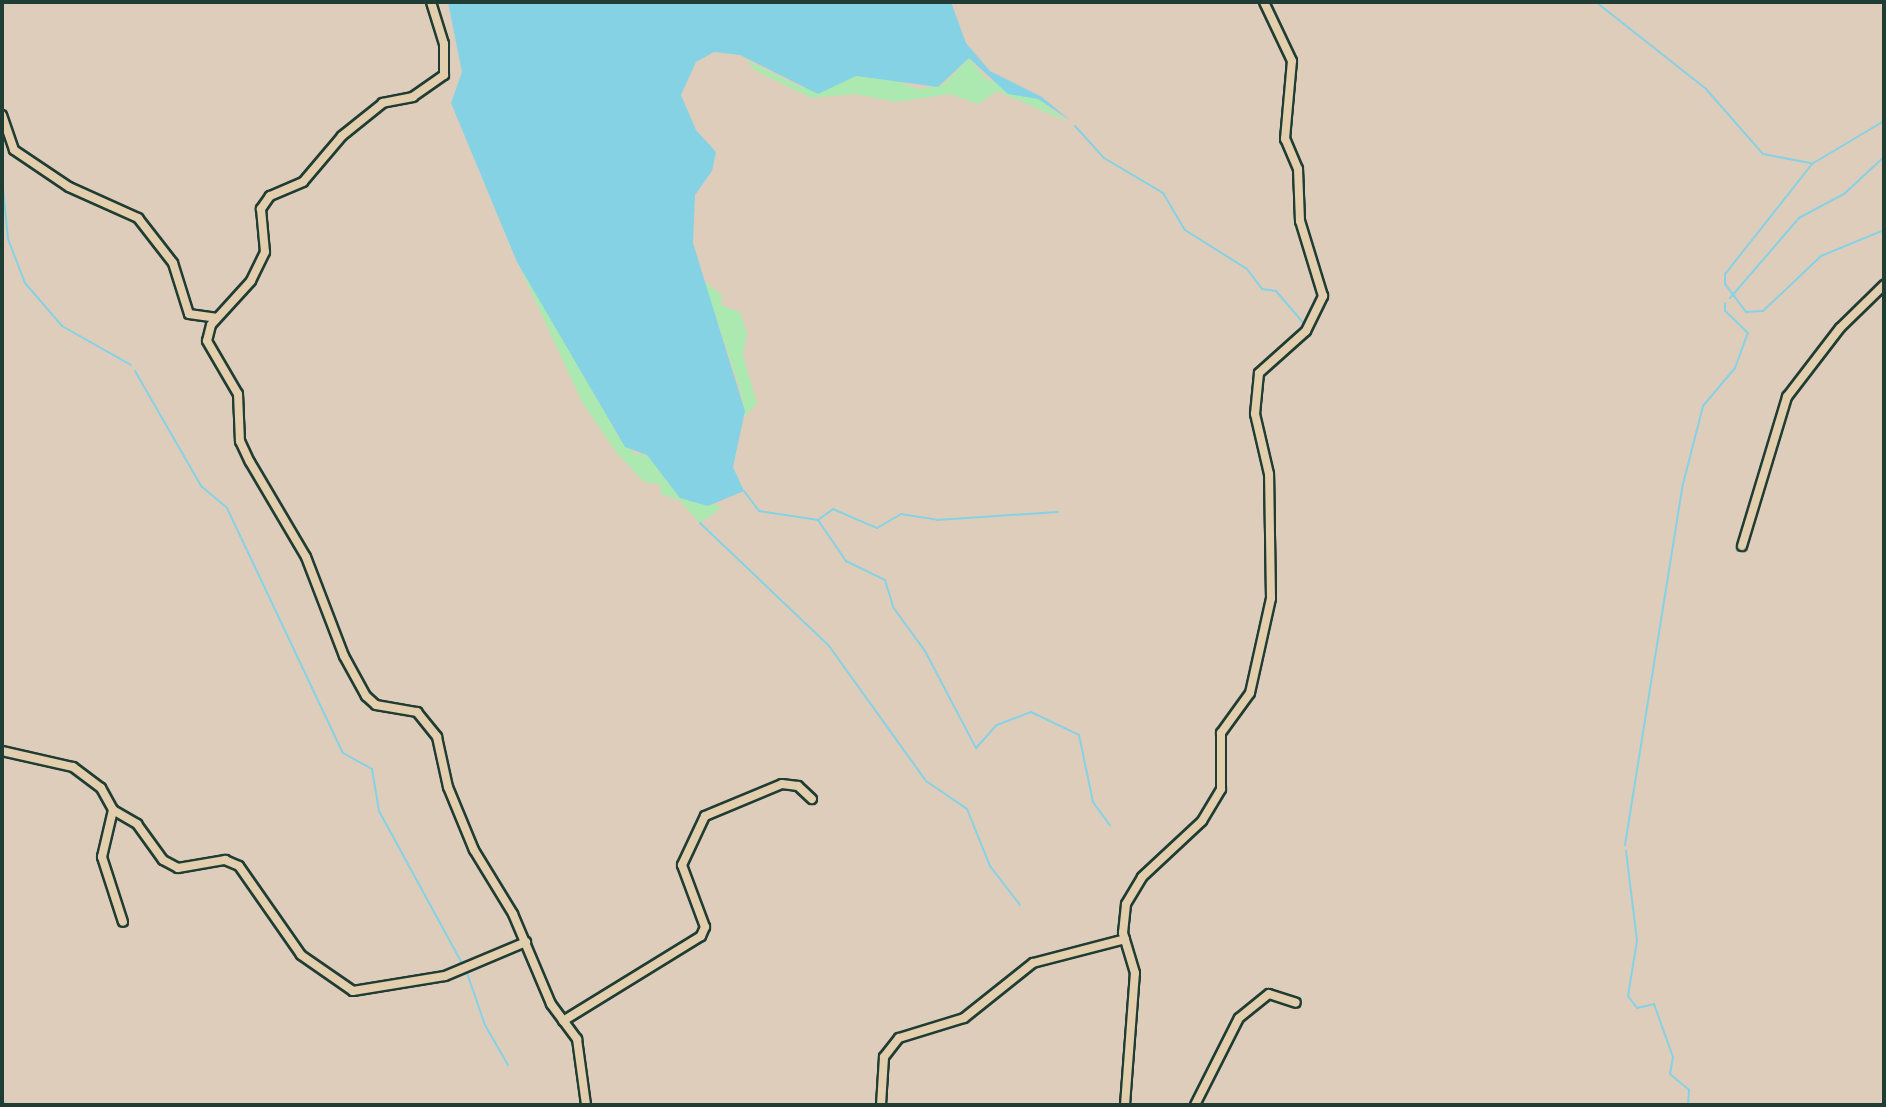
<!DOCTYPE html>
<html>
<head>
<meta charset="utf-8">
<style>
	body { margin:0 }
	#map { position:relative; width:1886px; height:1107px; overflow:hidden; background:#dfcdbc; font-family:"Shantell Sans",sans-serif }
	div>[style] { position:absolute }
	[style*='--x'] { left:calc(var(--x)*1px); top:calc(var(--y)*1px); width:calc(var(--w)*1px); rotate:calc(var(--a)*1deg) }
	.green>* { inset:0; background:#ace9b0 }
	.water>* { inset:0; background:#85d2e5 }
	.stream>* { height:2px; margin:-1px; padding:0 1px; transform-origin:1px; border-radius:1px; background:#85d2e5 }
	.roads { filter:drop-shadow(2px 0 #1f3d34) drop-shadow(-2px 0 #1f3d34) drop-shadow(0 2px #1f3d34) drop-shadow(0 -2px #1f3d34) }
	.minor>* { height:8px; margin:-4px; padding:0 4px; transform-origin:4px; border-radius:4px; background:#e3cead }
	span { translate:-50% -50%; white-space:nowrap; text-align:center; line-height:1.15; -webkit-text-stroke:6px #e3cead; paint-order:stroke }
	.frame { position:absolute; inset:0; border:4px solid #1f3d34; pointer-events:none }
</style>
</head>
<body>
<div id="map">
	<div class="green">
		<div style="clip-path:polygon(969px 58px,986px 79px,1038px 99px,1068px 122px,997px 91px,978px 104px,950px 94px,895px 102px,855px 94px,811px 98px,756px 71px,746px 60px,801px 87px,828px 88px,856px 76px,892px 79px,918px 89px,943px 85px)"></div>
		<div style="clip-path:polygon(506px 237px,618px 436px,635px 454px,647px 455px,680px 498px,721px 506px,716px 512px,700px 523px,679px 500px,662px 495px,659px 484px,644px 482px,616px 452px,582px 402px)"></div>
		<div style="clip-path:polygon(704px 281px,722px 295px,721px 305px,740px 312px,747px 333px,743px 355px,757px 403px,739px 423px,745px 411px,739px 386px)"></div>
	</div>
	<div class="water">
		<div style="clip-path:polygon(448px 2px,951px 2px,966px 43px,990px 71px,1042px 97px,1071px 121px,1038px 99px,1008px 94px,969px 58px,938px 87px,856px 76px,818px 94px,740px 55px,714px 52px,696px 62px,681px 95px,696px 130px,716px 152px,712px 171px,695px 195px,693px 243px,745px 411px,733px 467px,744px 491px,708px 506px,680px 498px,647px 455px,625px 447px,517px 262px,451px 103px,462px 72px)"></div>
	</div>
	<div class="stream">
		<div style="--x:1596;--y:2;--w:140;--a:38.3"></div>
		<div style="--x:1706;--y:89;--w:86;--a:48.8"></div>
		<div style="--x:1763;--y:154;--w:48;--a:10.8"></div>
		<div style="--x:1884;--y:121;--w:84;--a:149.2"></div>
		<div style="--x:1812;--y:164;--w:140;--a:128.3"></div>
		<div style="--x:1725;--y:274;--w:10;--a:90"></div>
		<div style="--x:1725;--y:284;--w:35;--a:53"></div>
		<div style="--x:1746;--y:312;--w:17;--a:-3"></div>
		<div style="--x:1763;--y:311;--w:80;--a:-43.5"></div>
		<div style="--x:1821;--y:256;--w:68;--a:-22.4"></div>
		<div style="--x:1075;--y:126;--w:43;--a:47.8"></div>
		<div style="--x:1104;--y:158;--w:69;--a:30.7"></div>
		<div style="--x:1163;--y:193;--w:43;--a:59.3"></div>
		<div style="--x:1185;--y:230;--w:73;--a:32.2"></div>
		<div style="--x:1247;--y:269;--w:25;--a:53"></div>
		<div style="--x:1262;--y:289;--w:14;--a:8"></div>
		<div style="--x:1276;--y:291;--w:45;--a:49.5"></div>
		<div style="--x:2;--y:178;--w:61;--a:84.4"></div>
		<div style="--x:8;--y:239;--w:47;--a:68.9"></div>
		<div style="--x:25;--y:283;--w:57;--a:49.3"></div>
		<div style="--x:62;--y:326;--w:79;--a:29.5"></div>
		<div style="--x:1730;--y:298;--w:106;--a:-49.2"></div>
		<div style="--x:1799;--y:218;--w:51;--a:-28.1"></div>
		<div style="--x:1844;--y:194;--w:54;--a:-42.8"></div>
		<div style="--x:135;--y:371;--w:133;--a:60.1"></div>
		<div style="--x:201;--y:486;--w:34;--a:40"></div>
		<div style="--x:227;--y:508;--w:271;--a:64.7"></div>
		<div style="--x:343;--y:753;--w:33;--a:29"></div>
		<div style="--x:372;--y:769;--w:43;--a:80.5"></div>
		<div style="--x:379;--y:811;--w:175;--a:61.4"></div>
		<div style="--x:744;--y:491;--w:25;--a:53"></div>
		<div style="--x:759;--y:511;--w:60;--a:8.7"></div>
		<div style="--x:818;--y:520;--w:50;--a:55.7"></div>
		<div style="--x:846;--y:561;--w:43;--a:26"></div>
		<div style="--x:885;--y:580;--w:28;--a:73"></div>
		<div style="--x:893;--y:607;--w:54;--a:54"></div>
		<div style="--x:925;--y:651;--w:110;--a:62.3"></div>
		<div style="--x:976;--y:748;--w:31;--a:-48"></div>
		<div style="--x:997;--y:725;--w:36;--a:-21"></div>
		<div style="--x:1031;--y:712;--w:53;--a:25.6"></div>
		<div style="--x:1079;--y:735;--w:68;--a:78.2"></div>
		<div style="--x:1093;--y:802;--w:29;--a:54"></div>
		<div style="--x:818;--y:520;--w:19;--a:-36"></div>
		<div style="--x:833;--y:509;--w:48;--a:23.4"></div>
		<div style="--x:877;--y:528;--w:28;--a:-30"></div>
		<div style="--x:901;--y:514;--w:36;--a:9"></div>
		<div style="--x:937;--y:520;--w:121;--a:-3.8"></div>
		<div style="--x:700;--y:523;--w:178;--a:43.6"></div>
		<div style="--x:829;--y:646;--w:166;--a:54.3"></div>
		<div style="--x:926;--y:781;--w:50;--a:34.3"></div>
		<div style="--x:967;--y:809;--w:61;--a:68"></div>
		<div style="--x:990;--y:866;--w:49;--a:52.4"></div>
		<div style="--x:1625;--y:845;--w:366;--a:-80.9"></div>
		<div style="--x:1683;--y:484;--w:81;--a:-75.6"></div>
		<div style="--x:1703;--y:406;--w:50;--a:-49.9"></div>
		<div style="--x:1735;--y:368;--w:37;--a:-70"></div>
		<div style="--x:1748;--y:333;--w:32;--a:-136"></div>
		<div style="--x:1725;--y:311;--w:8;--a:-90"></div>
		<div style="--x:1626;--y:851;--w:91;--a:83"></div>
		<div style="--x:1637;--y:941;--w:56;--a:99.3"></div>
		<div style="--x:1628;--y:996;--w:15;--a:53"></div>
		<div style="--x:1637;--y:1008;--w:17;--a:-13"></div>
		<div style="--x:1654;--y:1004;--w:56;--a:70.3"></div>
		<div style="--x:1673;--y:1057;--w:17;--a:100"></div>
		<div style="--x:1670;--y:1074;--w:25;--a:40"></div>
		<div style="--x:1689;--y:1090;--w:15;--a:94"></div>
		<div style="--x:467;--y:973;--w:55;--a:70.9"></div>
		<div style="--x:485;--y:1025;--w:46;--a:60.1"></div>
		<div style="--x:2;--y:1100;--w:7;--a:45"></div>
	</div>
	<div class="roads">
		<div class="minor">
			<div style="--x:431;--y:2;--w:44;--a:72.8"></div>
			<div style="--x:444;--y:44;--w:31;--a:90"></div>
			<div style="--x:444;--y:75;--w:38;--a:145"></div>
			<div style="--x:413;--y:97;--w:31;--a:169"></div>
			<div style="--x:383;--y:103;--w:53;--a:141.2"></div>
			<div style="--x:342;--y:136;--w:60;--a:130.3"></div>
			<div style="--x:303;--y:182;--w:36;--a:157"></div>
			<div style="--x:270;--y:196;--w:16;--a:125"></div>
			<div style="--x:261;--y:209;--w:43;--a:84.7"></div>
			<div style="--x:265;--y:252;--w:32;--a:116"></div>
			<div style="--x:251;--y:281;--w:59;--a:132.3"></div>
			<div style="--x:211;--y:325;--w:16;--a:104"></div>
			<div style="--x:207;--y:341;--w:61;--a:59.7"></div>
			<div style="--x:238;--y:394;--w:47;--a:87.6"></div>
			<div style="--x:240;--y:441;--w:23;--a:65"></div>
			<div style="--x:250;--y:462;--w:110;--a:59.5"></div>
			<div style="--x:306;--y:557;--w:106;--a:69"></div>
			<div style="--x:344;--y:656;--w:46;--a:61.2"></div>
			<div style="--x:366;--y:696;--w:13;--a:42"></div>
			<div style="--x:376;--y:705;--w:42;--a:9.7"></div>
			<div style="--x:417;--y:712;--w:32;--a:51"></div>
			<div style="--x:437;--y:737;--w:51;--a:77.6"></div>
			<div style="--x:448;--y:787;--w:68;--a:67.6"></div>
			<div style="--x:474;--y:850;--w:75;--a:58.6"></div>
			<div style="--x:513;--y:914;--w:98;--a:67.1"></div>
			<div style="--x:551;--y:1004;--w:44;--a:53.4"></div>
			<div style="--x:577;--y:1039;--w:67;--a:82.2"></div>
			<div style="--x:2;--y:115;--w:37;--a:71"></div>
			<div style="--x:14;--y:150;--w:66;--a:33.9"></div>
			<div style="--x:69;--y:187;--w:76;--a:24.2"></div>
			<div style="--x:138;--y:218;--w:57;--a:52.1"></div>
			<div style="--x:173;--y:263;--w:53;--a:72.6"></div>
			<div style="--x:189;--y:314;--w:27;--a:8"></div>
			<div style="--x:1742;--y:546;--w:156;--a:-73.2"></div>
			<div style="--x:1787;--y:397;--w:87;--a:-52.5"></div>
			<div style="--x:1840;--y:328;--w:62;--a:-44.3"></div>
			<div style="--x:2;--y:751;--w:73;--a:12.7"></div>
			<div style="--x:73;--y:767;--w:35;--a:37"></div>
			<div style="--x:101;--y:788;--w:25;--a:61"></div>
			<div style="--x:113;--y:810;--w:48;--a:103.2"></div>
			<div style="--x:102;--y:857;--w:68;--a:72.1"></div>
			<div style="--x:113;--y:810;--w:28;--a:30"></div>
			<div style="--x:137;--y:824;--w:44;--a:54.2"></div>
			<div style="--x:163;--y:860;--w:17;--a:28"></div>
			<div style="--x:178;--y:868;--w:48;--a:-9.7"></div>
			<div style="--x:225;--y:860;--w:15;--a:23"></div>
			<div style="--x:239;--y:866;--w:108;--a:55.1"></div>
			<div style="--x:301;--y:955;--w:63;--a:34.7"></div>
			<div style="--x:353;--y:991;--w:93;--a:-9.3"></div>
			<div style="--x:445;--y:976;--w:88;--a:-22.8"></div>
			<div style="--x:563;--y:1021;--w:162;--a:-31.6"></div>
			<div style="--x:701;--y:936;--w:10;--a:-66"></div>
			<div style="--x:705;--y:927;--w:66;--a:-110.4"></div>
			<div style="--x:682;--y:865;--w:54;--a:-64.9"></div>
			<div style="--x:705;--y:816;--w:83;--a:-22.6"></div>
			<div style="--x:782;--y:784;--w:16;--a:7"></div>
			<div style="--x:798;--y:786;--w:19;--a:43"></div>
			<div style="--x:881;--y:1105;--w:48;--a:-86.4"></div>
			<div style="--x:884;--y:1057;--w:24;--a:-52"></div>
			<div style="--x:899;--y:1038;--w:68;--a:-17.1"></div>
			<div style="--x:964;--y:1018;--w:88;--a:-38.6"></div>
			<div style="--x:1033;--y:963;--w:95;--a:-14.6"></div>
			<div style="--x:1125;--y:1105;--w:132;--a:-85.7"></div>
			<div style="--x:1135;--y:973;--w:42;--a:-106.7"></div>
			<div style="--x:1123;--y:933;--w:29;--a:-84"></div>
			<div style="--x:1126;--y:904;--w:31;--a:-59"></div>
			<div style="--x:1142;--y:877;--w:82;--a:-43"></div>
			<div style="--x:1202;--y:821;--w:37;--a:-59"></div>
			<div style="--x:1221;--y:789;--w:56;--a:-90"></div>
			<div style="--x:1221;--y:733;--w:49;--a:-54.1"></div>
			<div style="--x:1250;--y:693;--w:97;--a:-77.5"></div>
			<div style="--x:1271;--y:598;--w:124;--a:-90.9"></div>
			<div style="--x:1269;--y:474;--w:62;--a:-103.1"></div>
			<div style="--x:1255;--y:414;--w:41;--a:-84.4"></div>
			<div style="--x:1259;--y:373;--w:63;--a:-41.8"></div>
			<div style="--x:1306;--y:331;--w:39;--a:-64"></div>
			<div style="--x:1323;--y:296;--w:78;--a:-107"></div>
			<div style="--x:1300;--y:221;--w:52;--a:-92.2"></div>
			<div style="--x:1298;--y:169;--w:33;--a:-113"></div>
			<div style="--x:1285;--y:139;--w:78;--a:-84.9"></div>
			<div style="--x:1292;--y:61;--w:65;--a:-115.4"></div>
			<div style="--x:1195;--y:1105;--w:97;--a:-63.2"></div>
			<div style="--x:1239;--y:1018;--w:38;--a:-39"></div>
			<div style="--x:1269;--y:994;--w:28;--a:18"></div>
		</div>
	</div>
	<div class="frame"></div>
</div>
</body>
</html>
